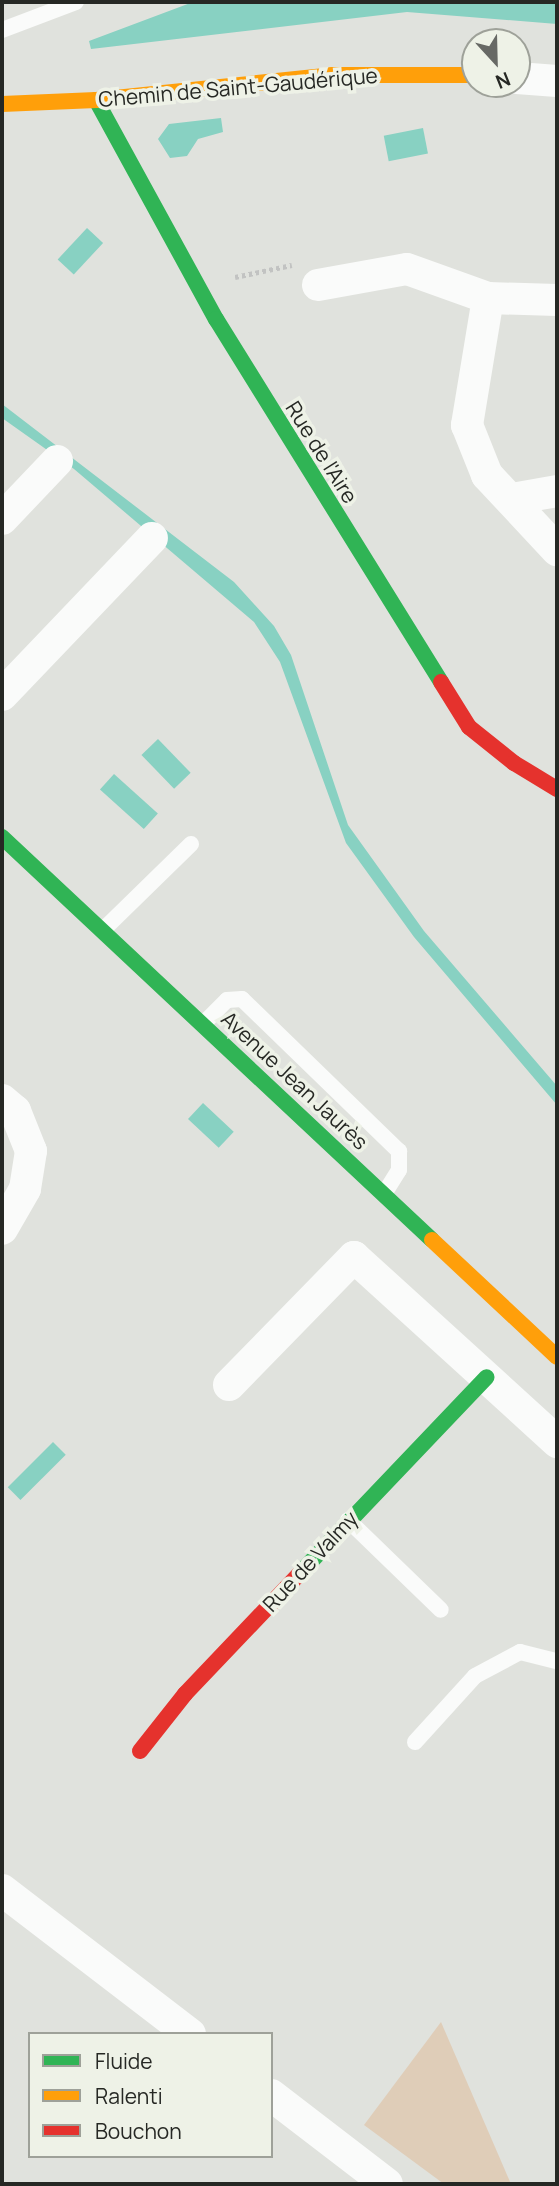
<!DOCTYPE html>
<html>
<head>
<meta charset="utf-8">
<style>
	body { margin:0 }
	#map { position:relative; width:559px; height:2186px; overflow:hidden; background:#e0e2dd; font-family:Manrope,sans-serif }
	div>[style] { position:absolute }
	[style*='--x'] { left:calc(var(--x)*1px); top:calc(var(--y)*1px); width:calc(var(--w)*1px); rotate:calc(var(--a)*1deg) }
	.green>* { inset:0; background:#dfcdb8 }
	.water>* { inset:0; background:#88d1c2; transform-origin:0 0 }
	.path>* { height:4.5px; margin-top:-2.25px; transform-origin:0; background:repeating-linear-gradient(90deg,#c2c3c2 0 3.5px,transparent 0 7px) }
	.lane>* { height:16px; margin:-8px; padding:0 8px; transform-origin:8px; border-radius:8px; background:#fafbfa }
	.street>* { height:32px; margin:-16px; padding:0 16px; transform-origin:16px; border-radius:16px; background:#fafbfa }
	.fast>* { height:16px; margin:-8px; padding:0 8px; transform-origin:8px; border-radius:8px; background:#30b455 }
	.slow>* { height:16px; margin:-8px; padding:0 8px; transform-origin:8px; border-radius:8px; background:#ff9f0a }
	.jam>* { height:16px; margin:-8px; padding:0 8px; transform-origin:8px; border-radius:8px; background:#e5322d }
	span { translate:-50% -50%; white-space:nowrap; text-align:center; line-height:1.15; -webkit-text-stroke:7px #eef2e7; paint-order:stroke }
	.street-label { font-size:21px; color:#262824 }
	.frame { position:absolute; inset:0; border:4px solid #262824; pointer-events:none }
	.legend { position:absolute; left:28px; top:2032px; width:245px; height:126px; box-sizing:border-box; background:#eef2e7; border:2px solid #9ea199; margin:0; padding:9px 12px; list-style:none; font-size:21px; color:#262824 }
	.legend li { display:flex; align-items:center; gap:14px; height:35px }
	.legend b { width:35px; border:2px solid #9ea199 }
	.north { position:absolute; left:461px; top:28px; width:70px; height:70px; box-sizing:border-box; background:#eef2e7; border:2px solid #9ea199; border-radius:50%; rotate:158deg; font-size:19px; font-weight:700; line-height:28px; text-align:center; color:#262824 }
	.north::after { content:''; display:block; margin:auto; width:24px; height:32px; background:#676965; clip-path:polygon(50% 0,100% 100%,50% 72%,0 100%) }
</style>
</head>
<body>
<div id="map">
	<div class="green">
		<div style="clip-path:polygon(441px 2022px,511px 2184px,444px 2184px,364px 2125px)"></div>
	</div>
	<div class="water">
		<div style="clip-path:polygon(193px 2px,557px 2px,557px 24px,407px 12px,91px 49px,89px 41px)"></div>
		<div style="clip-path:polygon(221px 118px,223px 132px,198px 139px,187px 156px,170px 158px,158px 139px,169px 124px)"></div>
		<div style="left:423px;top:128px;width:26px;height:40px;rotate:79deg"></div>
		<div style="left:87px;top:228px;width:22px;height:43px;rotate:43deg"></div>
		<div style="clip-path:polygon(2px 404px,234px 582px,274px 626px,291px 655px,348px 825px,424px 931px,557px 1086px,557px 1105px,414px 937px,346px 843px,280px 662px,254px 622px,74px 469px,2px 418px)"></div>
		<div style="left:158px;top:739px;width:47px;height:23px;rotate:46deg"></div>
		<div style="left:114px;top:774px;width:59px;height:21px;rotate:42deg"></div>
		<div style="left:203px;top:1103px;width:42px;height:22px;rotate:43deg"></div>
		<div style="left:53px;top:1442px;width:18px;height:64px;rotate:45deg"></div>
	</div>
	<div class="path">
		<div style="--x:235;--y:277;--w:58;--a:-11.9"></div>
	</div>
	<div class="lane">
		<div style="--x:2;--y:30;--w:79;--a:-20.7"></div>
		<div style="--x:103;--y:930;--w:123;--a:-44.3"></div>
		<div style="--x:203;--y:1024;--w:34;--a:-45"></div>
		<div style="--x:227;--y:1000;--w:15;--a:-4"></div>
		<div style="--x:242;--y:999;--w:219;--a:44.1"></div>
		<div style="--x:399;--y:1151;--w:19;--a:90"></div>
		<div style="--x:399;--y:1170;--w:26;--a:122"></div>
		<div style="--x:348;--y:1520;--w:129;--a:44.1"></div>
		<div style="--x:415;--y:1742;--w:89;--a:-47.7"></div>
		<div style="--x:475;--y:1676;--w:51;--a:-28.1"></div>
		<div style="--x:520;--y:1652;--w:38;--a:14"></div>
	</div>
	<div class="street">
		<div style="--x:517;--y:78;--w:40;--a:4.3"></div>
		<div style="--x:318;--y:285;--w:90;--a:-10.2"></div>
		<div style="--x:407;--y:269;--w:86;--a:19.7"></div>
		<div style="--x:488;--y:298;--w:69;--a:1.7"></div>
		<div style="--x:488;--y:298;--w:129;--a:99.4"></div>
		<div style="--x:467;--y:425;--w:54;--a:68.2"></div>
		<div style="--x:487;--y:475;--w:103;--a:47"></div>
		<div style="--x:512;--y:499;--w:46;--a:-10.1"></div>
		<div style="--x:2;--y:519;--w:80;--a:-46.5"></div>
		<div style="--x:2;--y:695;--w:217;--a:-46.3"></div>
		<div style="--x:2;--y:1100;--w:17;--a:40"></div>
		<div style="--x:15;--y:1111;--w:43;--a:68.2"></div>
		<div style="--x:31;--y:1151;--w:38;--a:99"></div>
		<div style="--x:25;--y:1189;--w:46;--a:119.9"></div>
		<div style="--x:229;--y:1385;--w:179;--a:-45.7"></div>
		<div style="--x:354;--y:1257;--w:275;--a:42.3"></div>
		<div style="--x:2;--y:1890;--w:237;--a:37.5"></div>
		<div style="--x:271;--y:2095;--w:146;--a:37.5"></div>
	</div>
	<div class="fast">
		<div style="--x:96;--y:100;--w:250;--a:61.3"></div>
		<div style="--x:216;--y:319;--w:427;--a:58.2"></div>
		<div style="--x:2;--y:837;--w:589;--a:43.14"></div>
		<div style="--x:301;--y:1572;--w:269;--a:-46.4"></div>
	</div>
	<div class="slow">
		<div style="--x:2;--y:104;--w:94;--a:-2.4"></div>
		<div style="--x:96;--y:100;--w:237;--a:-6"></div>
		<div style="--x:332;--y:75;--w:143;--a:0"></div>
		<div style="--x:432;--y:1240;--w:171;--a:43.1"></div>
	</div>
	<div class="jam">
		<div style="--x:441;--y:682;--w:53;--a:58.1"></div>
		<div style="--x:469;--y:727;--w:58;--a:38.7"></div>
		<div style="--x:514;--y:763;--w:50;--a:31.2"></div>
		<div style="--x:140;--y:1751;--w:73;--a:-51.7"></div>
		<div style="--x:185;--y:1694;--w:168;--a:-46.4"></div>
	</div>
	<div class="street-label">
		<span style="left:238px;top:87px;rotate:-5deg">Chemin de Saint-Gaudérique</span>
		<span style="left:322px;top:452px;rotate:58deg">Rue de l'Aire</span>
		<span style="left:295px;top:1080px;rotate:43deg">Avenue Jean Jaurès</span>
		<span style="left:310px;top:1561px;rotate:-47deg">Rue de Valmy</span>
	</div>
	<div class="frame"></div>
	<ul class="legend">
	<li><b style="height:9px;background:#30b455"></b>Fluide</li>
	<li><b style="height:9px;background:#ff9f0a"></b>Ralenti</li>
	<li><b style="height:9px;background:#e5322d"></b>Bouchon</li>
	</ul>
	<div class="north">N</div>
</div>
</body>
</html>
